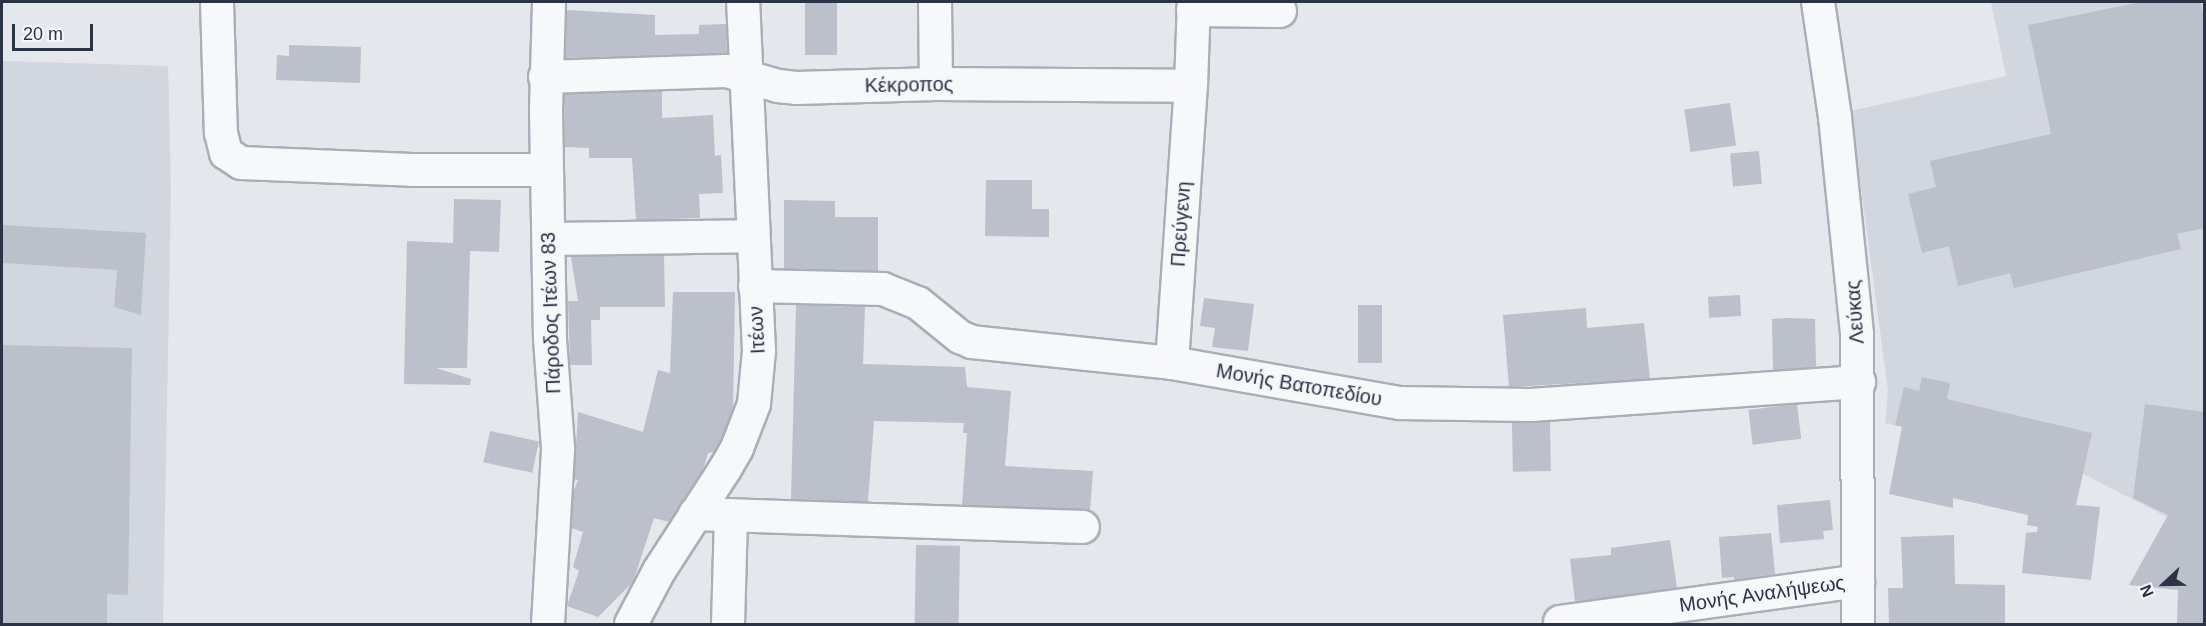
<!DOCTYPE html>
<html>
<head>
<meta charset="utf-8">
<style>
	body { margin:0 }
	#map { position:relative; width:2206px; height:626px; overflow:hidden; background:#e4e7ec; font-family:Arial,sans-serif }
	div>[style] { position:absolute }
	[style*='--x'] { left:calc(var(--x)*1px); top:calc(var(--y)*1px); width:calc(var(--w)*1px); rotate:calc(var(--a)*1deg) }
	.built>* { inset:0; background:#d2d6de }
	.building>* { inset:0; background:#bbc0ca; transform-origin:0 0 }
	.roads { filter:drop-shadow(2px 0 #a9aeb7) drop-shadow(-2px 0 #a9aeb7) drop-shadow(0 2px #a9aeb7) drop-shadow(0 -2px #a9aeb7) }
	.minor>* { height:32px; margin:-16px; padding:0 16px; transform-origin:16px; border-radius:16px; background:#f7f8fa }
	span { translate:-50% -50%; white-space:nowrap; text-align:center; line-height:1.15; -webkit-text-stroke:4.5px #f4f6f9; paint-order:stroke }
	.street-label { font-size:20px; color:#2b3445 }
	.frame { position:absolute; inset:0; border:3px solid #2b3445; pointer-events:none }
	.north { position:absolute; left:2134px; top:554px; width:60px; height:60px; -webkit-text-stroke:4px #f4f6f9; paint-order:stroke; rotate:248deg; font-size:16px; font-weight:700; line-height:24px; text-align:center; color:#2b3445 }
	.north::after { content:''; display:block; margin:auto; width:21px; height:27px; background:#2b3445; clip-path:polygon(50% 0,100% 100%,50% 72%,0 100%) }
	.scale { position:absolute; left:12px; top:24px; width:81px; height:27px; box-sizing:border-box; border:3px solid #2b3445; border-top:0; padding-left:8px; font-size:18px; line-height:21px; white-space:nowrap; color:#2b3445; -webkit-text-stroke:4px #f4f6f9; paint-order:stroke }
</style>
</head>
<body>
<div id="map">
	<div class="built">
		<div style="clip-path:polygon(1991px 2px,2204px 2px,2204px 536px,2066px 465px,1885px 423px,1888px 391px,1851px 111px,2006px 76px)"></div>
		<div style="clip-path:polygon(2px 61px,168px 66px,171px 189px,163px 624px,2px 624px)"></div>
	</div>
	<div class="building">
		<div style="left:805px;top:2px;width:32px;height:53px"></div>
		<div style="clip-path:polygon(2141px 2px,2200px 2px,2205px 21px,2205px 228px,2177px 234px,2181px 249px,2014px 288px,2010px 273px,1958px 286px,1949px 246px,1922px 253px,1908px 194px,1936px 187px,1930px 161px,2051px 134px,2028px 25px)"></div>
		<div style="clip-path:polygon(567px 10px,655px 15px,655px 35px,699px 34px,699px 25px,726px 24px,727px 53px,565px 58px)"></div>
		<div style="clip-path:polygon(289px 45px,361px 47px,360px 83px,276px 80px,277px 55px,289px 56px)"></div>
		<div style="clip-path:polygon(662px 91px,662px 118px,713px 115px,715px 156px,721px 155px,723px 193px,699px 194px,700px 218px,636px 220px,632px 158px,589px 158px,589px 148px,565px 147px,564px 94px)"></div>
		<div style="left:1730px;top:103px;width:43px;height:46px;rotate:82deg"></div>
		<div style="left:1759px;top:151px;width:33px;height:29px;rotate:85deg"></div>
		<div style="clip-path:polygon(986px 180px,1032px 180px,1032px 209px,1049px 209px,1049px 237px,985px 236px)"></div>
		<div style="clip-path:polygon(454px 199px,501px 200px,499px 252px,470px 251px,467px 368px,436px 368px,471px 379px,470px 385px,404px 384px,407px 241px,453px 243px)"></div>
		<div style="clip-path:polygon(784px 200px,835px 201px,835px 217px,878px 217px,878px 271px,784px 269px)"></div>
		<div style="clip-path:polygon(2px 225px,146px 233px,141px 315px,114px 307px,117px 270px,2px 263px)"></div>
		<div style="clip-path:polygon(664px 255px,665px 307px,600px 307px,600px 320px,591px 320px,592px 365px,570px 365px,568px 301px,578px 301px,571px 257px)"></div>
		<div style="clip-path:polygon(673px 292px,735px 292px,733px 409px,721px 440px,714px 452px,708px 453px,703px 470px,669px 522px,654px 518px,633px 582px,598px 617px,567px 606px,579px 571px,573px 567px,583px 532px,571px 528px,573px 493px,578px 480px,574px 479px,578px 412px,643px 432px,658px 370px,670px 373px)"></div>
		<div style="left:1740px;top:295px;width:21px;height:32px;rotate:87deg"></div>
		<div style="clip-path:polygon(1204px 298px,1254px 304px,1248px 351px,1212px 347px,1215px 328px,1200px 326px)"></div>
		<div style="clip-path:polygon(796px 305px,865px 307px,863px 364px,965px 367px,967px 387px,1011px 391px,1005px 466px,1093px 471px,1090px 511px,962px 505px,967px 433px,963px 433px,964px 423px,874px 421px,868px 502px,791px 499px)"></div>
		<div style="left:1358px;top:305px;width:24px;height:58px"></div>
		<div style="clip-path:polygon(1586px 308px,1587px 328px,1644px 323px,1650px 379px,1509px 387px,1503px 315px)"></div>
		<div style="clip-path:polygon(1789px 318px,1815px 319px,1816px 367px,1773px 370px,1772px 319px)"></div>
		<div style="clip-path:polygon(2px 345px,132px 348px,128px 595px,107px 594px,107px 624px,2px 624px)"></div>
		<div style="clip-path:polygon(1922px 377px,1950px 383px,1947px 399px,2092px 433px,2076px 505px,2100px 507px,2091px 580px,2022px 573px,2026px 533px,2037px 532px,2038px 527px,2027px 525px,2028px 515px,1953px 498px,1953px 508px,1889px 494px,1902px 427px,1895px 425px,1904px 387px,1919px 391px)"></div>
		<div style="left:1797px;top:404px;width:35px;height:49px;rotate:83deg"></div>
		<div style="clip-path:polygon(2145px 404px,2205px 412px,2205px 624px,2177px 624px,2178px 590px,2129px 585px,2168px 515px,2133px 498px)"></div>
		<div style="left:1550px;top:422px;width:49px;height:38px;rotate:89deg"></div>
		<div style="left:490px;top:431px;width:50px;height:32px;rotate:12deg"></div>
		<div style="clip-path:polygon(1830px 500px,1833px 530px,1823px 531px,1824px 539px,1780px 543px,1777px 505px)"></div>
		<div style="clip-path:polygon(1771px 533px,1775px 574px,1734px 580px,1734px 577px,1722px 578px,1719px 537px)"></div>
		<div style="clip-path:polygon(1954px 535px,1955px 584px,2005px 585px,2005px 624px,1889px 624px,1888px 588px,1903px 588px,1901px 537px)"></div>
		<div style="clip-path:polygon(1670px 540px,1677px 588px,1575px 602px,1570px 559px,1611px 555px,1611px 548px)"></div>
		<div style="left:916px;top:545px;width:44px;height:78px;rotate:1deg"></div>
	</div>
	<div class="roads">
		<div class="minor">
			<div style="--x:217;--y:2;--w:131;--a:88.3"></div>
			<div style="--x:221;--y:133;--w:21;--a:76"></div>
			<div style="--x:226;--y:153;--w:18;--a:34"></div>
			<div style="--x:241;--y:163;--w:171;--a:2.3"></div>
			<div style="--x:412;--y:170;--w:135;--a:0"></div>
			<div style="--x:935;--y:2;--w:82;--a:89.3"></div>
			<div style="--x:1818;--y:2;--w:116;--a:81.6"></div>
			<div style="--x:1835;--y:117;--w:218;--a:84.2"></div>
			<div style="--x:1857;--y:334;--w:290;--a:89.8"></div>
			<div style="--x:1193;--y:10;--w:87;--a:0.7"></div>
			<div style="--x:545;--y:77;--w:181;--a:-1.9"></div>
			<div style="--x:726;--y:71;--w:54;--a:16.1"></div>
			<div style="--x:778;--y:86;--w:18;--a:6"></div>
			<div style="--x:796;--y:88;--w:140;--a:-1.6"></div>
			<div style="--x:936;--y:84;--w:255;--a:0.4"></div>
			<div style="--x:1191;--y:86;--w:84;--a:-88"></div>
			<div style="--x:549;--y:239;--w:203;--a:-0.8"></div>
			<div style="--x:755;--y:286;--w:128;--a:1.3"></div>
			<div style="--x:883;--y:289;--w:38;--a:22"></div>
			<div style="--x:918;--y:303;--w:54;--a:39"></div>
			<div style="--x:960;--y:337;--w:13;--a:23"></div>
			<div style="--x:972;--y:342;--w:201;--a:6"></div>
			<div style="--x:1172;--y:363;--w:231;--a:10"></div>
			<div style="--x:1400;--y:403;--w:131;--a:0.9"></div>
			<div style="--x:1531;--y:405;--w:329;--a:-4"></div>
			<div style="--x:1172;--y:363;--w:278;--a:-86.1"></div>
			<div style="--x:695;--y:514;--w:388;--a:1.9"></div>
			<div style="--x:1560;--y:622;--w:301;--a:-7.8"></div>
			<div style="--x:548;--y:624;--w:176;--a:-86.7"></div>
			<div style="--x:558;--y:448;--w:109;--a:-94.2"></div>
			<div style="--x:550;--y:339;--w:229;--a:-91"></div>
			<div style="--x:546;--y:110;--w:108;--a:-88.4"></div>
			<div style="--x:631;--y:624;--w:60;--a:-62.2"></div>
			<div style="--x:659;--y:571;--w:121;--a:-57.1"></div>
			<div style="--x:725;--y:469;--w:24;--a:-60"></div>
			<div style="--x:737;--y:448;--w:47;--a:-68.9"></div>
			<div style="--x:754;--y:404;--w:53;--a:-84.6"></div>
			<div style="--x:759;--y:351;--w:349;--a:-92.6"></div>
			<div style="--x:728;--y:624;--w:109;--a:-88.4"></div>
		</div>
	</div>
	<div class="street-label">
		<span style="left:909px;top:85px;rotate:-1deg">Κέκροπος</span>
		<span style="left:1181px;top:224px;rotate:-86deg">Πρεύγενη</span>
		<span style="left:1855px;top:312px;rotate:-94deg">Λεύκας</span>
		<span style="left:551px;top:313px;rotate:-92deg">Πάροδος Ιτέων 83</span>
		<span style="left:757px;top:330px;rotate:-93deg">Ιτέων</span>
		<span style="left:1299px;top:385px;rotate:10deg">Μονής Βατοπεδίου</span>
		<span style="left:1762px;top:594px;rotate:-8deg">Μονής Αναλήψεως</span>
	</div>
	<div class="frame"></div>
	<div class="north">N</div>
	<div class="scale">20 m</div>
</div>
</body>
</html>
